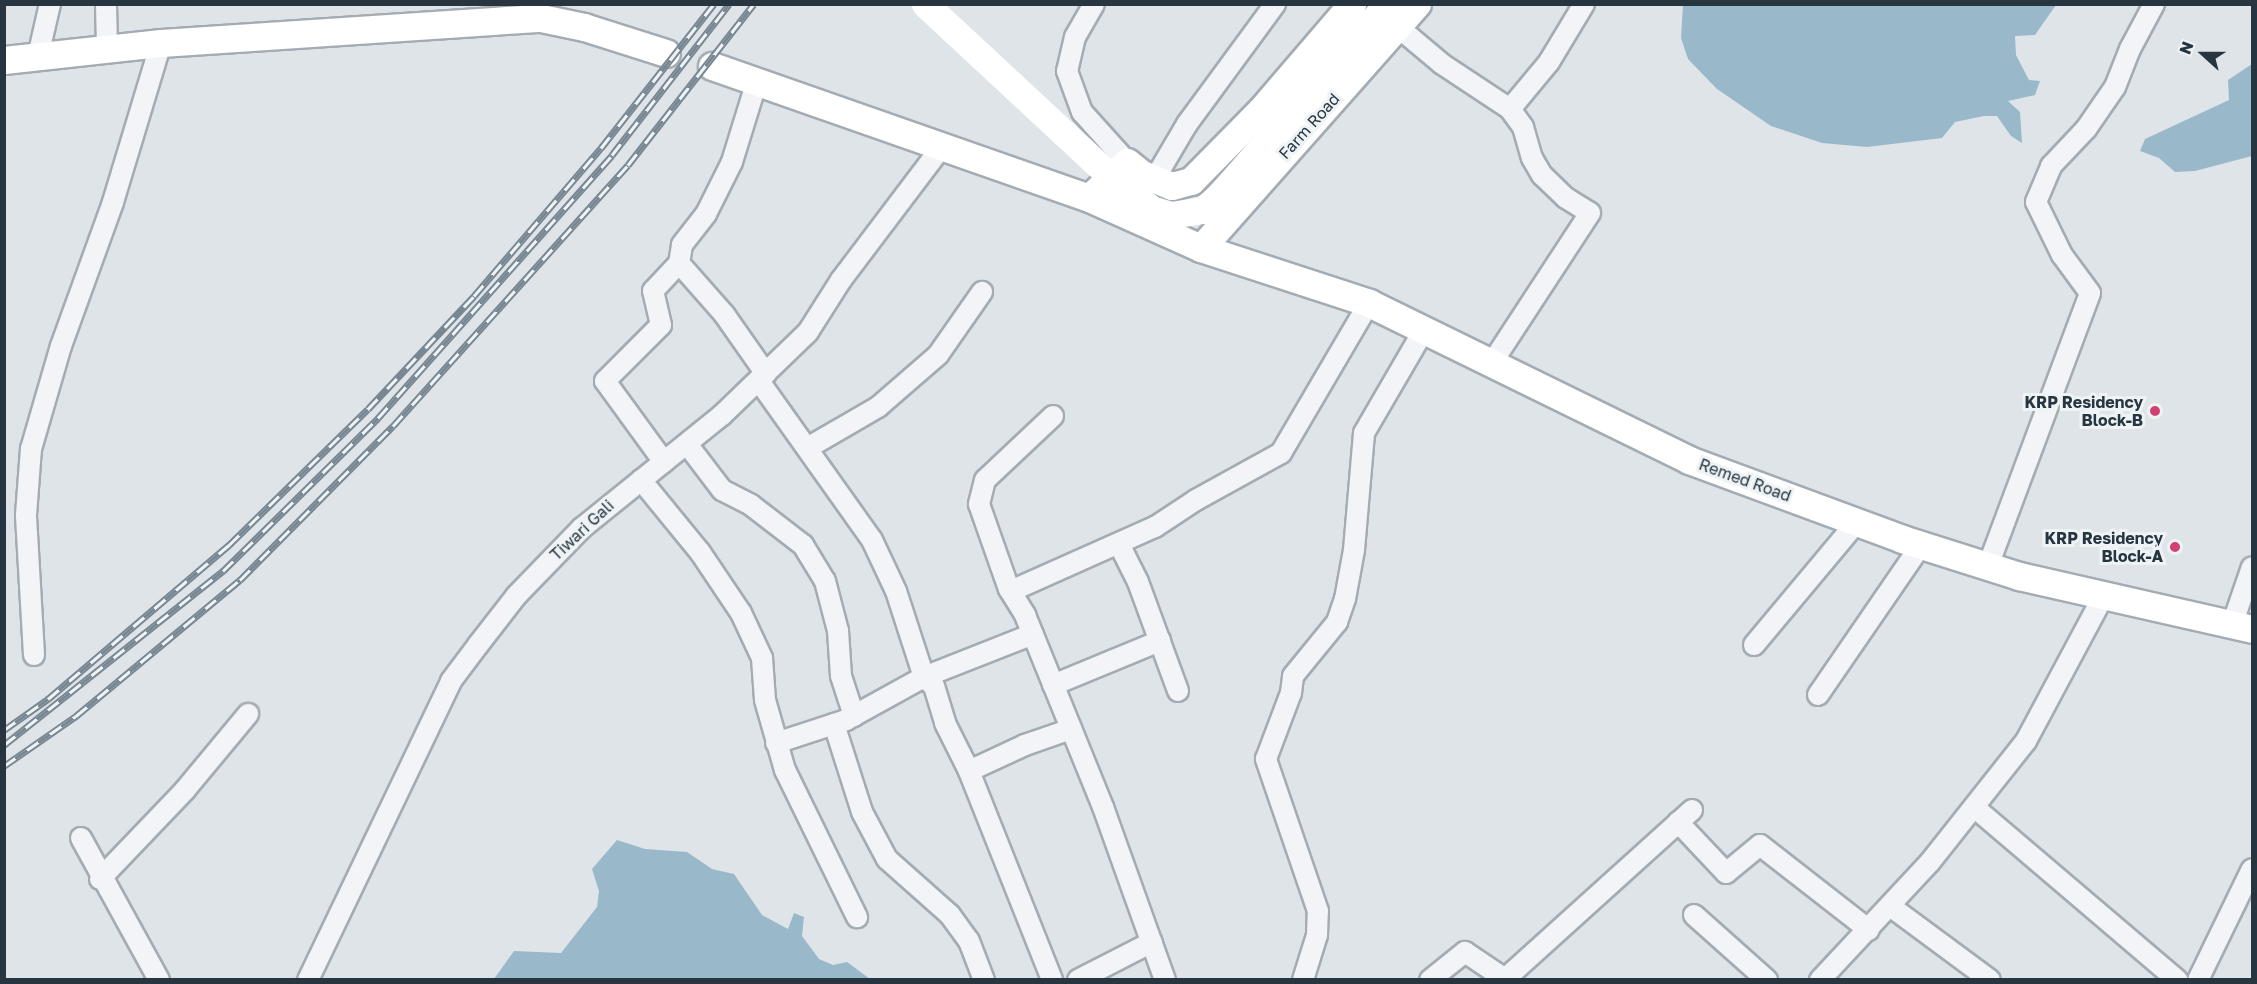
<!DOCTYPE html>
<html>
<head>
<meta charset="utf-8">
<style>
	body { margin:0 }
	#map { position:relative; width:2257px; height:984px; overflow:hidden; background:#dfe4e9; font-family:"Golos Text",sans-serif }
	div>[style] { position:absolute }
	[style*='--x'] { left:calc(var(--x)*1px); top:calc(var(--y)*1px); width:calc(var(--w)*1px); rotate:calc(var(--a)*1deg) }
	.water>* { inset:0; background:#99b9ca }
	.roads { filter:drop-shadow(2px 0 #a4acb3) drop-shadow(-2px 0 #a4acb3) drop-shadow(0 2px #a4acb3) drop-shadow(0 -2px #a4acb3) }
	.street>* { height:20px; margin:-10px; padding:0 10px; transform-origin:10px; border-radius:10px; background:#f2f4f7 }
	.secondary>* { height:27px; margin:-13.5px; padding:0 13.5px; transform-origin:13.5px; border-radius:13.5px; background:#fff }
	.rail>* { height:7px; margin-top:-3.5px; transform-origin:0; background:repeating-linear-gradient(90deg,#eef3f6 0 14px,#788792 0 28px); box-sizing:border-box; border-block:2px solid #788792 }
	.secondary-bridge>* { height:27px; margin:-13.5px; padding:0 13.5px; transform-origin:13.5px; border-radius:13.5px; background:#fff }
	.dots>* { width:16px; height:16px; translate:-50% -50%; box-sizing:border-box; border:3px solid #eef3f6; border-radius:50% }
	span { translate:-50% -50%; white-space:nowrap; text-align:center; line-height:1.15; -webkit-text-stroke:6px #eef3f6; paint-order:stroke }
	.street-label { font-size:16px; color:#273540 }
	.poi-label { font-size:16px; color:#273540; font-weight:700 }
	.right { translate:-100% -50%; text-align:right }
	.frame { position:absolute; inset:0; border:6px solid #273540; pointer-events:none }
	.north { position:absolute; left:2173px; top:24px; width:60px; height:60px; -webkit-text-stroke:4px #eef3f6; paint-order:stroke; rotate:291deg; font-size:16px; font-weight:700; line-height:24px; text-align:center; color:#273540 }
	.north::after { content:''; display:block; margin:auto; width:21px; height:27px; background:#273540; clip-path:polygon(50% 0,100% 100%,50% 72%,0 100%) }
</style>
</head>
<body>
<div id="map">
	<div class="water">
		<div style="clip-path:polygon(2056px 5px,2035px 35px,2015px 36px,2016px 55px,2029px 80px,2040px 81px,2035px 95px,2008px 101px,2020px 112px,2022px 143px,2011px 136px,1997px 116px,1984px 116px,1955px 122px,1942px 138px,1867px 147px,1822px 143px,1771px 126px,1717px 89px,1688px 59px,1681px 38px,1683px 5px)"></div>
		<div style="clip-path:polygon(2252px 64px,2252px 156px,2195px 171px,2175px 172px,2159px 158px,2140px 151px,2145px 139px,2229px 100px,2228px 80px)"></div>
		<div style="clip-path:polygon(617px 840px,645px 849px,687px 852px,712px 869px,734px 874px,762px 915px,788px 929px,794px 913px,804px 917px,802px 936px,819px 959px,833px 965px,847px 962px,870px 979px,494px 979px,514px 951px,561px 953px,597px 907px,599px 891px,592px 869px)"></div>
	</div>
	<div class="roads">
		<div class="street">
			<div style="--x:106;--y:4;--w:45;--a:88.7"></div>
			<div style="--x:1094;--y:4;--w:38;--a:120"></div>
			<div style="--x:1075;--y:37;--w:35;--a:103"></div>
			<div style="--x:1067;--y:71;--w:44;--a:69.9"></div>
			<div style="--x:1082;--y:112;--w:67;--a:48"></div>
			<div style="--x:1398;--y:27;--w:57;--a:40.1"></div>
			<div style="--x:1442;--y:64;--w:82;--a:33.5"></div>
			<div style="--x:1510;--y:109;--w:22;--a:54"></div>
			<div style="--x:1523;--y:127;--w:32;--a:74"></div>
			<div style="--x:1532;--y:158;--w:20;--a:60"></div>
			<div style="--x:1542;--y:175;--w:33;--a:44"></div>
			<div style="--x:1566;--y:198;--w:28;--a:32"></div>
			<div style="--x:1590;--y:213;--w:179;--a:123.2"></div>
			<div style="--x:38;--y:56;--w:53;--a:-77"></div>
			<div style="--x:757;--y:81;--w:85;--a:107.2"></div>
			<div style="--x:732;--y:162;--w:58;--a:116.6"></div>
			<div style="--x:706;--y:214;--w:39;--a:128"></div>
			<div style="--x:682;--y:245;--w:18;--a:99"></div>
			<div style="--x:679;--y:263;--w:68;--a:48.6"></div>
			<div style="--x:724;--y:314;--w:73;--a:55"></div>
			<div style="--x:1510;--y:109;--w:61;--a:-50.3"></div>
			<div style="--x:1549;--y:62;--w:68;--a:-58.9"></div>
			<div style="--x:1154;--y:180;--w:65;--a:-59.5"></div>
			<div style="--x:1187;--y:124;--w:149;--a:-53.7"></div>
			<div style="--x:759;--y:381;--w:195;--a:54.6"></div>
			<div style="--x:872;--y:540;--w:56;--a:64.8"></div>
			<div style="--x:896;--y:591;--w:90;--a:72"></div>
			<div style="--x:924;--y:677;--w:13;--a:42"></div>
			<div style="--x:934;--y:686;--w:39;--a:73"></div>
			<div style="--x:945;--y:723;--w:54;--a:63.4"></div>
			<div style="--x:969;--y:771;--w:225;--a:68.3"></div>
			<div style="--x:1053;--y:416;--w:93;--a:136.7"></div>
			<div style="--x:985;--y:480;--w:25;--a:104"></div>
			<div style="--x:979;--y:504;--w:90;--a:70.6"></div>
			<div style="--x:1009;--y:589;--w:31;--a:58"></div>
			<div style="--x:1025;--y:615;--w:207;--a:67.9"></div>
			<div style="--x:1103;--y:807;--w:184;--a:70.3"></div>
			<div style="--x:687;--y:444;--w:58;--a:52.7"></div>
			<div style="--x:722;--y:490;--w:33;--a:27"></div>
			<div style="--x:751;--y:505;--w:66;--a:37.6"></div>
			<div style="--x:803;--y:545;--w:42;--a:58.6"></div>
			<div style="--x:825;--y:581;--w:52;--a:75.4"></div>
			<div style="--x:838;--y:631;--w:45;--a:86.2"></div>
			<div style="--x:841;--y:676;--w:42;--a:72"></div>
			<div style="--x:809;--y:447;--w:80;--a:-30.1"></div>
			<div style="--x:878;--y:407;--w:79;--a:-40.9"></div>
			<div style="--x:938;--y:355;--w:77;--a:-55.1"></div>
			<div style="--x:664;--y:462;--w:100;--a:-126.1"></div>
			<div style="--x:605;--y:381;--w:79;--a:-45"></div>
			<div style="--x:661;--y:325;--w:35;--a:-103"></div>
			<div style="--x:653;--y:291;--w:38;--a:-47"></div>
			<div style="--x:641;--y:480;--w:93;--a:50.7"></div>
			<div style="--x:700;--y:552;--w:73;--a:56.1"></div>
			<div style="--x:741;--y:613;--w:50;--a:65"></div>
			<div style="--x:762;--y:658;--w:42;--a:85.9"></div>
			<div style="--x:765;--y:700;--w:73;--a:74.1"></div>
			<div style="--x:785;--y:770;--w:164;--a:63.9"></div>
			<div style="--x:1119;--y:544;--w:42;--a:63.4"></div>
			<div style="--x:1138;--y:582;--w:116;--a:69.8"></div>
			<div style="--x:1988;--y:566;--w:291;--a:-69.5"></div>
			<div style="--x:2090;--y:293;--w:47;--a:-126.4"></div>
			<div style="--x:2062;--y:255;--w:59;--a:-116.1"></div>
			<div style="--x:2036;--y:202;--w:39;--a:-67"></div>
			<div style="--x:2051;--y:166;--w:51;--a:-46.6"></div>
			<div style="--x:2086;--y:129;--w:51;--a:-55.4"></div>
			<div style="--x:2115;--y:87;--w:41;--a:-68.5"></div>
			<div style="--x:2130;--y:49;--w:51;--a:-61.9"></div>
			<div style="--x:1011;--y:591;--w:158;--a:-24"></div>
			<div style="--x:1155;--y:527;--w:49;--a:-33.4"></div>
			<div style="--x:1196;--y:500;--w:97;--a:-28.9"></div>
			<div style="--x:1281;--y:453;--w:174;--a:-59.6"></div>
			<div style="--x:2232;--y:625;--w:61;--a:-71"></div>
			<div style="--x:1754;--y:645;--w:160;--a:-50.1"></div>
			<div style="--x:34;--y:655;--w:140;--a:-93.3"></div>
			<div style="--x:26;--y:515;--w:66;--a:-85.7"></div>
			<div style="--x:31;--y:449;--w:107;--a:-73.8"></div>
			<div style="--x:61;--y:346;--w:153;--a:-70.1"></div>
			<div style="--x:113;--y:202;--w:166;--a:-73.2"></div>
			<div style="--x:1053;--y:685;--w:116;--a:-22.4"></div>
			<div style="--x:1818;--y:695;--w:182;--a:-55.5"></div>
			<div style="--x:834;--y:724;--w:92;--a:72.3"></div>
			<div style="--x:862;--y:812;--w:53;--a:62"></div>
			<div style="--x:887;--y:859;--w:84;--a:41.6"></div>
			<div style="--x:950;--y:915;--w:32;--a:54"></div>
			<div style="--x:969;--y:941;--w:42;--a:69"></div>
			<div style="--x:776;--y:743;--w:74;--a:-18.2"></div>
			<div style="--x:846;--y:720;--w:89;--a:-28.9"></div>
			<div style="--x:924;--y:677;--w:117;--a:-21.5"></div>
			<div style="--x:969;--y:771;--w:62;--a:-24.9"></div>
			<div style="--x:1025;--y:745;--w:49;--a:-19.2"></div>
			<div style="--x:1974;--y:807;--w:267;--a:40.4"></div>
			<div style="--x:1678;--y:822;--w:70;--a:46.7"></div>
			<div style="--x:1726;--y:873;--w:44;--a:-39.5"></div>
			<div style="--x:1760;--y:845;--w:138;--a:37.9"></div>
			<div style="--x:81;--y:838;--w:162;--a:61.2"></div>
			<div style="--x:100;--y:879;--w:123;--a:-46.3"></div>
			<div style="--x:185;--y:790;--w:99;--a:-50.3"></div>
			<div style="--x:1890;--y:906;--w:124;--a:36.5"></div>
			<div style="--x:1694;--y:915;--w:98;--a:41.7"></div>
			<div style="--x:308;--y:980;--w:331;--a:-64.4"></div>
			<div style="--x:451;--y:681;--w:45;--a:-53.1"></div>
			<div style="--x:478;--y:645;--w:62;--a:-52.2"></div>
			<div style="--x:516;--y:596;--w:95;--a:-45.9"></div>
			<div style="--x:582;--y:528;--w:179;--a:-38.9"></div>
			<div style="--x:721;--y:416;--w:121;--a:-44"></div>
			<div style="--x:808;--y:332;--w:62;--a:-57.6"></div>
			<div style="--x:841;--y:280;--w:169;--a:-52.9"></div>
			<div style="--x:1078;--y:980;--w:83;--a:-27.2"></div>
			<div style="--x:1303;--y:980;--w:47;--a:-72.7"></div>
			<div style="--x:1317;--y:935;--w:24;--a:-88"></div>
			<div style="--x:1318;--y:911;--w:161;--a:-108.9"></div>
			<div style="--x:1266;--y:759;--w:71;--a:-69.3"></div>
			<div style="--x:1291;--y:693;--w:17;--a:-83"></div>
			<div style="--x:1293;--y:676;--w:70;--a:-50.8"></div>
			<div style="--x:1337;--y:622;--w:24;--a:-71"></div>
			<div style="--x:1345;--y:599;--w:50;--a:-79.6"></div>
			<div style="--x:1354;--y:550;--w:117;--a:-85.1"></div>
			<div style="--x:1364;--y:433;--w:119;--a:-59.8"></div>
			<div style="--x:1430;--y:980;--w:45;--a:-38.7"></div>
			<div style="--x:1465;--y:952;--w:48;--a:34"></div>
			<div style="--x:1505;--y:979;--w:252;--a:-42.1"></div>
			<div style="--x:1820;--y:980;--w:161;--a:-47"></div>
			<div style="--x:1930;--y:862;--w:154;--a:-51.6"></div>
			<div style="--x:2026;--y:741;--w:166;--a:-61.9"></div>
			<div style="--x:2198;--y:980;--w:123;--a:-64.1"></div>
		</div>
		<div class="secondary">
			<div style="--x:4;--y:60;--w:158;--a:-6.2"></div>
			<div style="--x:161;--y:43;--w:381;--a:-3.8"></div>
			<div style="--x:541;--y:18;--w:44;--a:11.8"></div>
			<div style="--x:584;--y:27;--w:86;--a:17.6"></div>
			<div style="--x:712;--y:66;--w:399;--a:19.3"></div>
			<div style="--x:1089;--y:198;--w:123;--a:24.1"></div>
			<div style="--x:1201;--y:248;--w:177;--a:18.1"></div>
			<div style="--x:1369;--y:303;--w:356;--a:26.1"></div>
			<div style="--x:1689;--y:460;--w:227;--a:20.3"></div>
			<div style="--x:1902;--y:539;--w:123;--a:17.5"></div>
			<div style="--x:2019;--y:576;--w:239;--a:12.8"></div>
			<div style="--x:1094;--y:193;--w:45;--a:-43.2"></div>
			<div style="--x:1127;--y:162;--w:19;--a:39"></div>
			<div style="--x:1142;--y:174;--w:32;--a:22"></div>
			<div style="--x:1172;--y:186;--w:20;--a:-15"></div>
			<div style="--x:1191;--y:181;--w:100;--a:-45.4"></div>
			<div style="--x:1261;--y:110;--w:140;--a:-49.4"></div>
			<div style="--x:1201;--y:248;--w:326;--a:-48.5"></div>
		</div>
	</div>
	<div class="rail">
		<div style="--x:4;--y:730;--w:54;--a:-35.2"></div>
		<div style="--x:48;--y:699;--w:238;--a:-40.4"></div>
		<div style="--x:229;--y:545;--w:194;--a:-44.4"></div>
		<div style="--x:368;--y:409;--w:155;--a:-46.8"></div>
		<div style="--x:474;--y:296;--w:195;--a:-49.4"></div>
		<div style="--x:601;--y:148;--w:183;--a:-51.9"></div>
		<div style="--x:4;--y:745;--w:280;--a:-38.5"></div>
		<div style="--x:223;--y:571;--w:218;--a:-44.6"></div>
		<div style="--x:378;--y:418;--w:352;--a:-48.3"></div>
		<div style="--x:612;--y:155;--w:191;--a:-52.2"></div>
		<div style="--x:4;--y:766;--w:88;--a:-34.8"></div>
		<div style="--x:76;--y:716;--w:213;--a:-39.7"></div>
		<div style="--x:240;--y:580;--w:217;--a:-45.2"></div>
		<div style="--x:393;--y:426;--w:351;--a:-48"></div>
		<div style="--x:628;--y:165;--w:204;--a:-52"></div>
	</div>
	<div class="secondary-bridge">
		<div style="--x:925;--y:4;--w:267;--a:42.9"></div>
		<div style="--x:1121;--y:186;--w:38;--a:37"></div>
		<div style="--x:1151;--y:209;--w:21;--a:17"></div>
		<div style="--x:1171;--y:215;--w:32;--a:-9"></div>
		<div style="--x:1203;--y:210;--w:21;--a:-41"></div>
		<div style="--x:1219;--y:196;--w:255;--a:-48.8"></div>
	</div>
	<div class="dots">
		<div style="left:2155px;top:411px;background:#d14070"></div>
		<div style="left:2175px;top:547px;background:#d14070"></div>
	</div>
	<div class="street-label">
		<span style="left:1309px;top:126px;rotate:-48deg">Farm Road</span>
		<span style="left:1745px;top:480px;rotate:20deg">Remed Road</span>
		<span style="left:582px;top:530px;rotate:-43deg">Tiwari Gali</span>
	</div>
	<div class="poi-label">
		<span class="right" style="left:2143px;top:411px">KRP Residency<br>Block-B</span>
		<span class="right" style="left:2163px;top:547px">KRP Residency<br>Block-A</span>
	</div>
	<div class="frame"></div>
	<div class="north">N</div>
</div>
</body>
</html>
